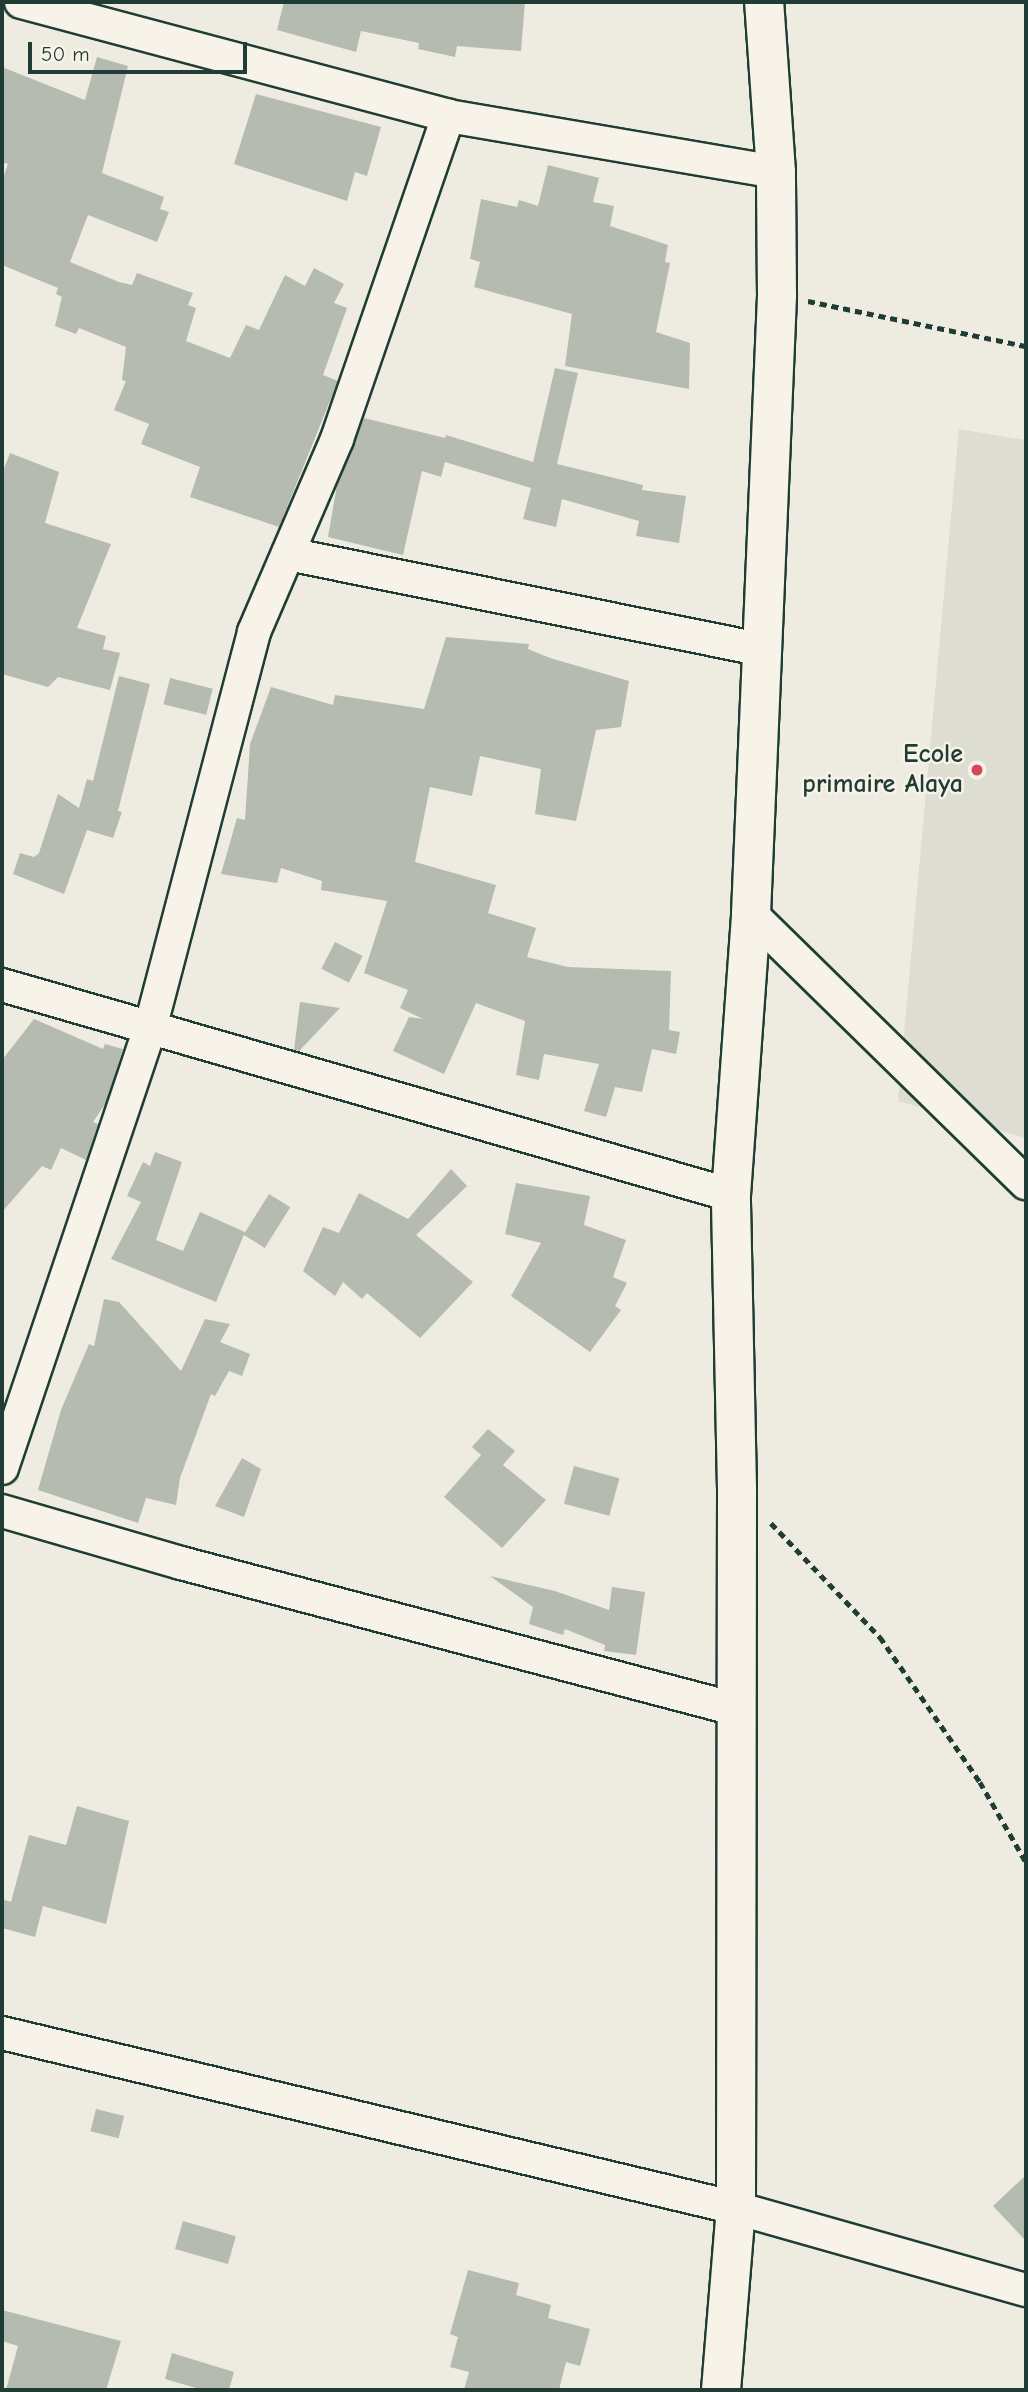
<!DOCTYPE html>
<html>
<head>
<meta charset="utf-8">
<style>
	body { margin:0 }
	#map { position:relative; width:1028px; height:2392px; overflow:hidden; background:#eeece1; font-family:"Comic Neue",sans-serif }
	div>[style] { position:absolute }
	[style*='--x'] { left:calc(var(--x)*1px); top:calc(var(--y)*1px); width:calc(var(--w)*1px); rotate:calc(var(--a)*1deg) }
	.built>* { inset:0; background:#ddddd2 }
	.building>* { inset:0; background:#b5bbb0; transform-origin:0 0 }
	.path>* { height:4.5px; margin-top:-2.25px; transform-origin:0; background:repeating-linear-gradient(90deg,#1f3d34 0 7px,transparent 0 12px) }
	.roads { filter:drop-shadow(2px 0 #1f3d34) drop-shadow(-2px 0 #1f3d34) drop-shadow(0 2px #1f3d34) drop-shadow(0 -2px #1f3d34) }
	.minor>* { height:32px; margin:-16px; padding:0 16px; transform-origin:16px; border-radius:16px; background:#f7f3e8 }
	.primary>* { height:38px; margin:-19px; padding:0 19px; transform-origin:19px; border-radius:19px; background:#f7f3e8 }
	.dots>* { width:19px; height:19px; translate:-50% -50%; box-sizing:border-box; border:4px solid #f7f3e8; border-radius:50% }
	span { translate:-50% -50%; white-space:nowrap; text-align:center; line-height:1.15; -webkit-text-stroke:5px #f7f3e8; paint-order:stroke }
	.poi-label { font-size:26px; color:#1f3d34; font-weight:700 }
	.right { translate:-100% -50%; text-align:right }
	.frame { position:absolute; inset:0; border:4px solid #1f3d34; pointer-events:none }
	.scale { position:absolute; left:28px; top:42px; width:219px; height:32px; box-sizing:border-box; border:4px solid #1f3d34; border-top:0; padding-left:9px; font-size:21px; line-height:24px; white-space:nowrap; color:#1f3d34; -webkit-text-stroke:5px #f7f3e8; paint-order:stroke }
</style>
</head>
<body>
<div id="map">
	<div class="built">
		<div style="clip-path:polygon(959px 429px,1026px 440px,1026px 1138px,898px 1101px)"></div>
	</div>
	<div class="building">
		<div style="clip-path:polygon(284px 2px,525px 2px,521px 51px,457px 46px,455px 57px,418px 49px,419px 43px,361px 31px,356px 52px,277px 30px)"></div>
		<div style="clip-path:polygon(97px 57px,128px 66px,102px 173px,164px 197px,160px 209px,169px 212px,157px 242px,88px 215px,70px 262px,119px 282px,132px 285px,137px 273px,193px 293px,188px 305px,196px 308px,186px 341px,230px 358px,246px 325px,259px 330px,285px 275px,305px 286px,314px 268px,344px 284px,334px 303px,347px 308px,323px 375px,338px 381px,279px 527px,190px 497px,200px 467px,141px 444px,149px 424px,114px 410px,126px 381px,122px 380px,126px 347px,79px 328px,76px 334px,55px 326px,62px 297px,56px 294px,58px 288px,2px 265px,2px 181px,8px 164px,2px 162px,2px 67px,85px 100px)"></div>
		<div style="clip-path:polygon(256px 94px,381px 127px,367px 176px,355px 172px,347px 201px,234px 164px)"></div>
		<div style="clip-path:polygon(548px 165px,599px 178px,593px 202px,614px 206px,610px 226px,668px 245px,665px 262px,670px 263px,656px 332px,690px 343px,689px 389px,565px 366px,572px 314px,474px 287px,480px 262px,470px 259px,481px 199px,517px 207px,519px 200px,538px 206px)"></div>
		<div style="clip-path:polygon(555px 368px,578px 373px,557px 464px,643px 485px,642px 490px,686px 496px,679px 543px,636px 536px,639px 521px,562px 499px,556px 527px,523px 519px,531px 488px,445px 462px,441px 477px,422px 471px,403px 555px,328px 537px,337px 485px,364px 418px,445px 438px,446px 435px,533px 462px)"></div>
		<div style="clip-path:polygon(10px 453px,59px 472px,45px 523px,111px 544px,77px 628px,106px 636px,103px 649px,120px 653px,110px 690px,58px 677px,48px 687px,2px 674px,2px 474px)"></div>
		<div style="clip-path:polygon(446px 637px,529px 644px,528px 649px,550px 658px,629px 681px,621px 727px,596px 730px,576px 821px,535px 814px,541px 769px,480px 756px,472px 796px,430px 787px,415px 862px,496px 885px,488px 913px,536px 928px,527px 957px,568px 967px,671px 971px,669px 1030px,680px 1032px,676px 1054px,652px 1049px,642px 1092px,615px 1087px,606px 1117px,584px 1111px,599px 1064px,544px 1054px,539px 1080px,516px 1075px,525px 1021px,476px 1003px,444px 1074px,393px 1051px,409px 1017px,423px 1019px,400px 1008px,408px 990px,364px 973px,387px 901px,321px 890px,322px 881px,281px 868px,277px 883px,221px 874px,237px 818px,245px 820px,250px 744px,271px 687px,333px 705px,335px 695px,424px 709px)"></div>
		<div style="clip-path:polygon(119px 676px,150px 684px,118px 811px,122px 812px,113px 838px,87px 830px,64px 894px,13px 874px,20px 853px,34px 857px,39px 853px,58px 794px,79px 808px,87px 779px,93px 781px)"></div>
		<div style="left:170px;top:678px;width:44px;height:27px;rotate:14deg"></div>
		<div style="left:335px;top:942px;width:31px;height:30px;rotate:27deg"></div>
		<div style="clip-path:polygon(300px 1002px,340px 1008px,299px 1051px,294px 1050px)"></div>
		<div style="clip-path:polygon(34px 1019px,103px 1049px,105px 1044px,123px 1049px,106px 1103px,93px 1122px,98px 1124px,86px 1160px,61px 1148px,51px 1170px,42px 1166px,2px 1212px,2px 1060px)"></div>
		<div style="clip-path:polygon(155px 1152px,182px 1162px,156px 1240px,183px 1251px,200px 1212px,245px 1232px,216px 1302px,111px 1259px,141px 1202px,127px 1196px,143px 1162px,150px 1166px)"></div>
		<div style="clip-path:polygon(451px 1169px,467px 1186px,416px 1235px,473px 1282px,420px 1338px,367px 1293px,362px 1299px,343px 1282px,335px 1296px,303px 1271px,323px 1227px,339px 1233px,359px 1193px,408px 1219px)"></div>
		<div style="clip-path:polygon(516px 1183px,590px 1196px,584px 1225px,626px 1240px,613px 1277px,627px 1283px,615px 1306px,621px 1310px,590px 1352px,511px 1296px,541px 1243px,505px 1234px)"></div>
		<div style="left:269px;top:1194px;width:25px;height:48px;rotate:32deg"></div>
		<div style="clip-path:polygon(104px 1299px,119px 1302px,181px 1371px,205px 1319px,230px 1324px,220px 1342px,250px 1354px,242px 1376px,229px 1371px,215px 1396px,211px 1394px,180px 1478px,176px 1505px,146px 1498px,138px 1523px,38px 1490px,61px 1410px,89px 1344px,94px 1346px)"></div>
		<div style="clip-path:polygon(488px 1429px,515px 1451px,503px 1465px,546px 1500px,502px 1548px,444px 1497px,481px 1455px,472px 1447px)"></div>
		<div style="clip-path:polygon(242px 1458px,261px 1469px,244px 1517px,215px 1506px)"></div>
		<div style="left:574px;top:1466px;width:47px;height:39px;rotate:15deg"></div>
		<div style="clip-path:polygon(490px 1576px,555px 1591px,609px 1610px,612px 1587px,645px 1592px,636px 1655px,604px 1651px,605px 1645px,565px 1629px,563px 1635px,529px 1624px,533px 1607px)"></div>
		<div style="clip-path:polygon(77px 1806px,129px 1821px,106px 1924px,43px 1906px,35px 1937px,2px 1928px,2px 1899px,11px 1902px,29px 1835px,66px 1845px)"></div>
		<div style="left:96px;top:2109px;width:29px;height:23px;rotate:14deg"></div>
		<div style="clip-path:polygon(1026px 2175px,1026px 2241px,993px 2206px)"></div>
		<div style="left:183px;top:2221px;width:55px;height:29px;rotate:16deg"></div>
		<div style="clip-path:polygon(468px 2270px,519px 2283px,516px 2295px,551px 2305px,548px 2318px,590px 2329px,580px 2366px,566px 2362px,559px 2390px,464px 2390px,469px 2372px,450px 2367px,458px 2337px,450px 2334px)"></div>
		<div style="clip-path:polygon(2px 2310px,121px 2341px,106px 2390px,6px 2390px,18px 2346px,2px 2341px)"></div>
		<div style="clip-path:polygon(172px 2353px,234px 2372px,229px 2390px,203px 2390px,165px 2379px)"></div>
	</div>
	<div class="path">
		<div style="--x:808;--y:301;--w:223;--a:11.7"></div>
		<div style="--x:771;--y:1523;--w:158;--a:46.3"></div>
		<div style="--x:880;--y:1637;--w:176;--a:55.4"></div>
		<div style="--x:980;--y:1782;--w:92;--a:60.1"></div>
	</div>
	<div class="roads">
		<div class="minor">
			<div style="--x:21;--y:2;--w:442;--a:14.9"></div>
			<div style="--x:288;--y:554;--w:484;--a:11.4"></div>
			<div style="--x:751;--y:914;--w:385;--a:44.4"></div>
			<div style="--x:2;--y:985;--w:759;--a:16.07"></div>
			<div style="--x:2;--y:1468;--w:467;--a:-71.4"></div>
			<div style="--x:151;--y:1025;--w:406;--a:-75.3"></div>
			<div style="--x:254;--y:632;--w:210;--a:-66.7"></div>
			<div style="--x:337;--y:439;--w:342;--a:-71"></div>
			<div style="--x:448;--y:116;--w:333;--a:9.7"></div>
			<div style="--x:2;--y:1511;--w:186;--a:16.2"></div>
			<div style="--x:181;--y:1563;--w:573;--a:14.76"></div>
			<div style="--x:2;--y:2033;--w:755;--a:13.41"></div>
			<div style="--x:736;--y:2208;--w:301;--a:15.8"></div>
		</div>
		<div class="primary">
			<div style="--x:721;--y:2390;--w:183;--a:-85.3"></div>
			<div style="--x:736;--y:2208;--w:719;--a:-89.92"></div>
			<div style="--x:737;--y:1489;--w:294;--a:-91.2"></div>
			<div style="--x:731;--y:1195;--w:282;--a:-85.9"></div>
			<div style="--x:751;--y:914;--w:620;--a:-87.59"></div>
			<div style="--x:777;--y:295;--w:123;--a:-90.5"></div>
			<div style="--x:776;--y:172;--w:170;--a:-94"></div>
		</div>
	</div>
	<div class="dots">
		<div style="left:977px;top:770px;background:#d1495b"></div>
	</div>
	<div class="poi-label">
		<span class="right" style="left:963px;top:770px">Ecole<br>primaire Alaya</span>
	</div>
	<div class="frame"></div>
	<div class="scale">50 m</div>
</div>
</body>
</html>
